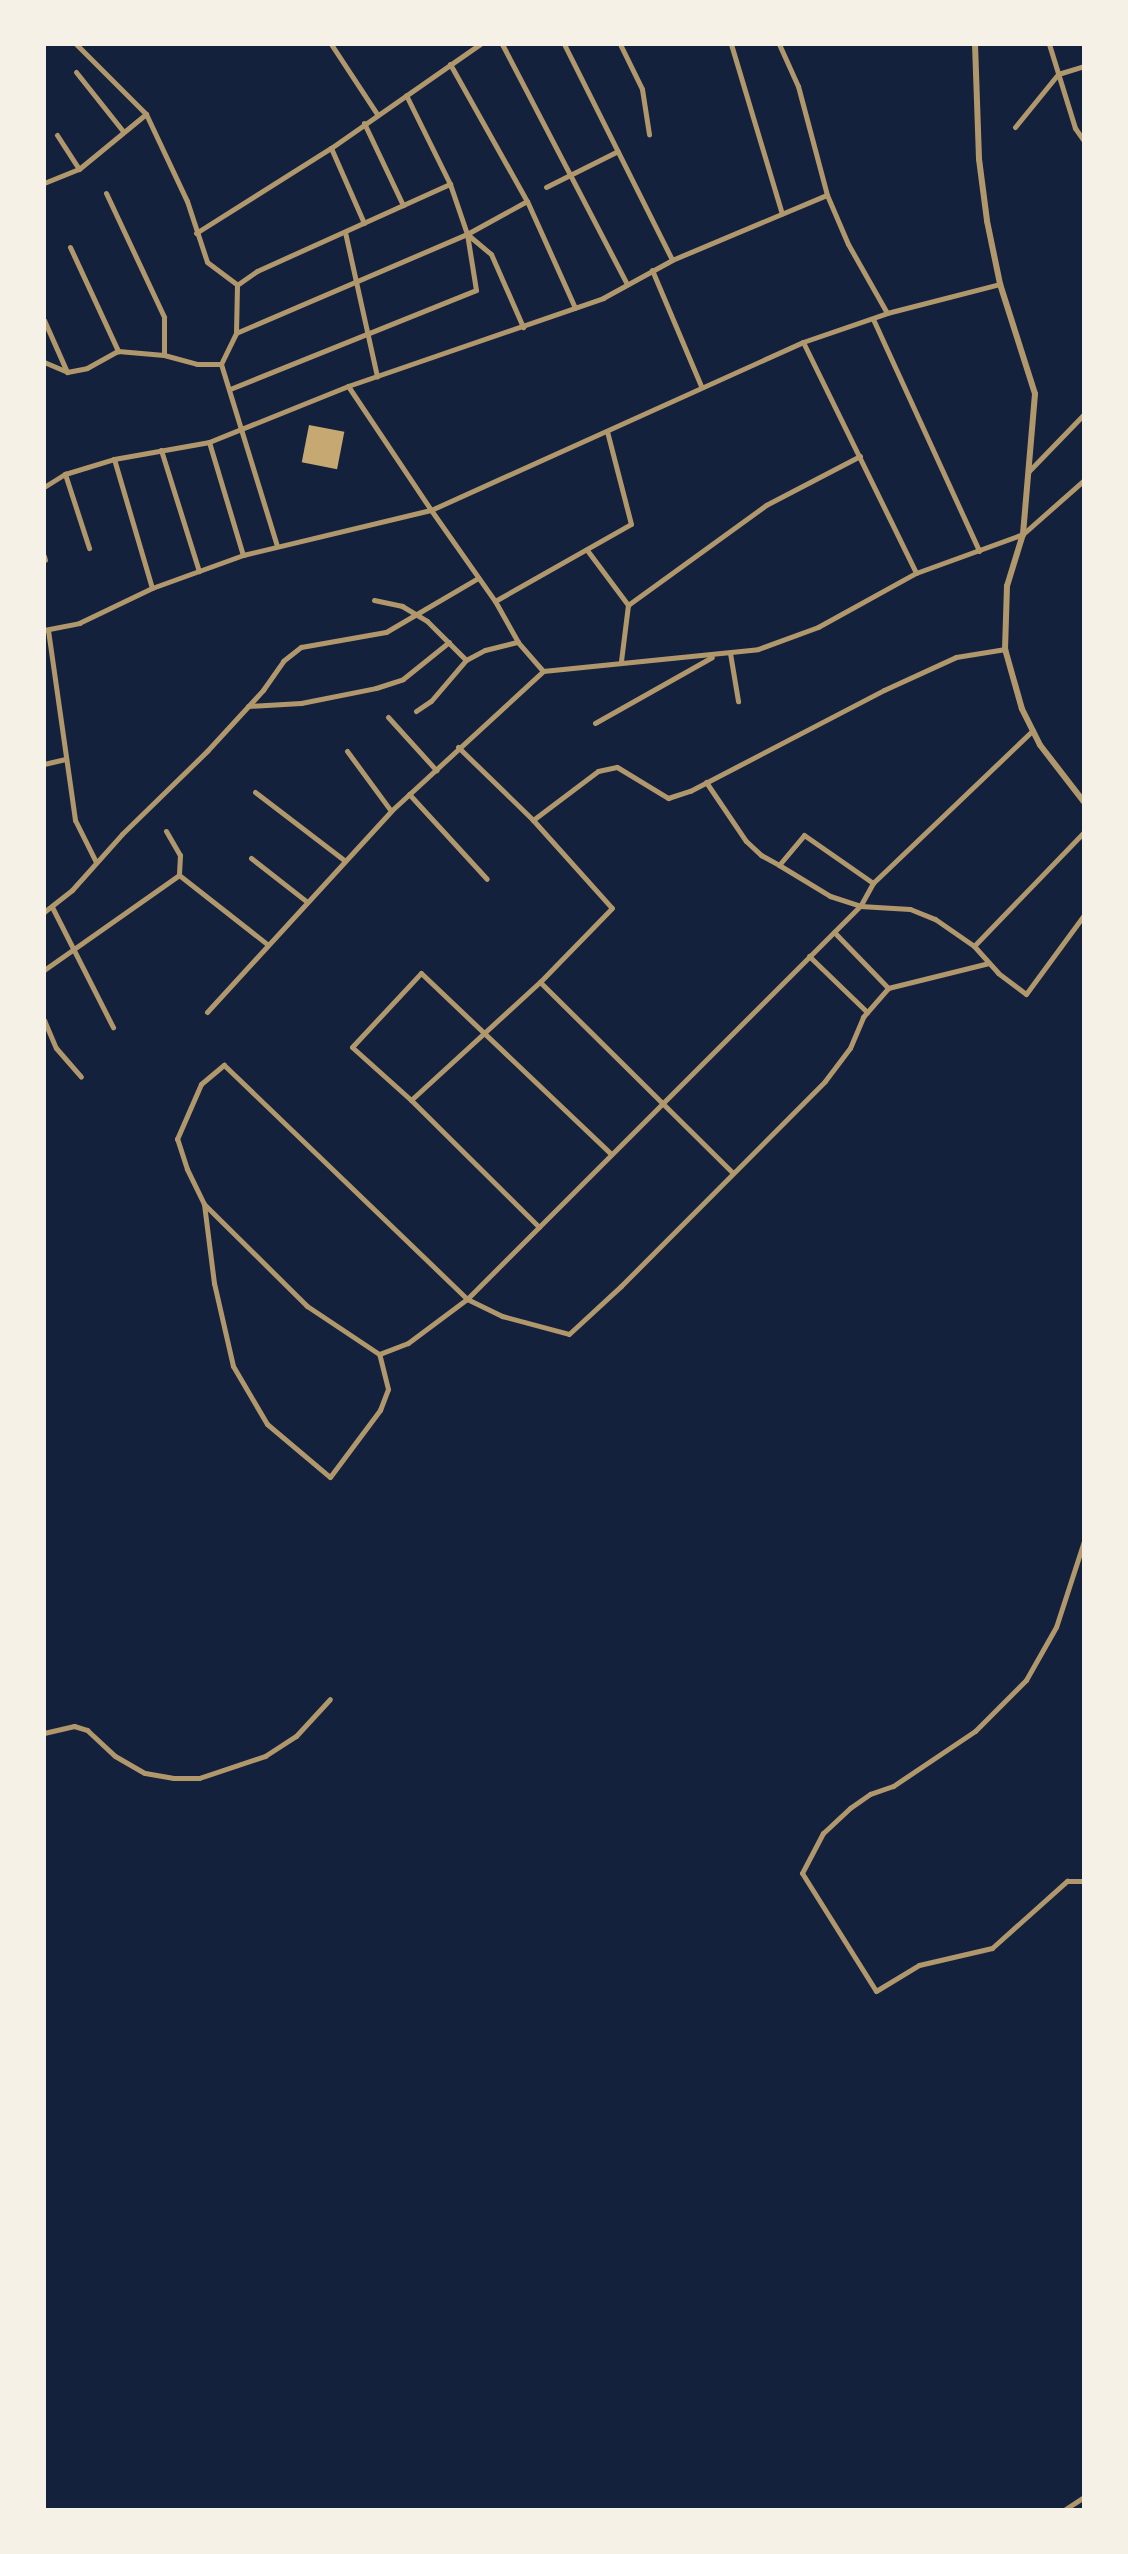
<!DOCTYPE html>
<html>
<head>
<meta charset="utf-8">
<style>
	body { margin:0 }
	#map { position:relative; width:1128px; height:2554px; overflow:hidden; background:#14213d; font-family:Jost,sans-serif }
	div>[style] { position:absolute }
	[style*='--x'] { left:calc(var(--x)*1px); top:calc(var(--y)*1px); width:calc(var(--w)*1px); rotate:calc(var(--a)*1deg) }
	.building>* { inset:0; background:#c6a872; transform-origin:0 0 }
	.minor>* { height:5px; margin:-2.5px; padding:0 2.5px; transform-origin:2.5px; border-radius:2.5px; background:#b1986c }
	.tertiary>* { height:6px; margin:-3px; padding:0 3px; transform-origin:3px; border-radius:3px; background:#b1986c }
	span { translate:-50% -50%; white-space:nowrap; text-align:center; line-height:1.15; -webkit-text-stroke:5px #f6f1e7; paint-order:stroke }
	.frame { position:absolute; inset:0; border:46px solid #f6f1e7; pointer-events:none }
</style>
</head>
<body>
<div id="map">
	<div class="building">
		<div style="left:309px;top:425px;width:36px;height:38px;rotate:11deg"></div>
	</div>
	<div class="minor">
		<div style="--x:76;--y:44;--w:99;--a:45"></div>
		<div style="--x:146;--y:114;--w:96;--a:64.8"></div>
		<div style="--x:187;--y:201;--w:64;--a:71.8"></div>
		<div style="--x:207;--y:262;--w:38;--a:37"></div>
		<div style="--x:331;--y:44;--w:84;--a:56.7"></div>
		<div style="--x:502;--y:44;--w:271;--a:62.5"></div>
		<div style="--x:564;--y:44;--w:241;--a:63.4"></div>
		<div style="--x:620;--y:44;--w:50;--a:63.9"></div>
		<div style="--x:642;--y:89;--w:46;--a:81.2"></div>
		<div style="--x:731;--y:44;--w:177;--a:73.3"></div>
		<div style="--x:779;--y:44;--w:46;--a:65.7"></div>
		<div style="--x:798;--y:86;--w:113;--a:75.1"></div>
		<div style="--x:827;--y:195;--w:53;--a:66.8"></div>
		<div style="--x:848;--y:244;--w:79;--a:60.5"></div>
		<div style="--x:1049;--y:44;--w:88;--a:72.8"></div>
		<div style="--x:1075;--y:128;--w:16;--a:55"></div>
		<div style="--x:450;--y:64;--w:157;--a:60.7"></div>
		<div style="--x:527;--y:201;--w:117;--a:65.8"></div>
		<div style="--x:76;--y:72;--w:75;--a:51.5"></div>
		<div style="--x:364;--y:123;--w:91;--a:64.6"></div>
		<div style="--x:1015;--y:127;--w:68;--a:-50.9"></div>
		<div style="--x:1058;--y:74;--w:27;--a:-17"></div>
		<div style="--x:57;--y:135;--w:40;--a:57.1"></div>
		<div style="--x:331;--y:148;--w:82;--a:66.3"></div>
		<div style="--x:44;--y:183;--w:38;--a:-22"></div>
		<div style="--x:79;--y:169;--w:87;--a:-39.4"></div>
		<div style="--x:546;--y:187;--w:80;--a:-26.6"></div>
		<div style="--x:106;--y:193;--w:137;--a:64.9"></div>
		<div style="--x:164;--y:317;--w:38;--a:90"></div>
		<div style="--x:345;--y:232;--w:148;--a:77.5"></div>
		<div style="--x:196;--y:233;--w:160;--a:-32.2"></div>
		<div style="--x:331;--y:148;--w:182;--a:-34.9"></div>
		<div style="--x:467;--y:234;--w:31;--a:40"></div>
		<div style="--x:491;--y:254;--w:80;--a:66.3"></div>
		<div style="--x:70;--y:247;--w:115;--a:65.2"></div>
		<div style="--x:652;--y:270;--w:126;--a:67.1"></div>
		<div style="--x:237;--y:285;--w:24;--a:-35"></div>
		<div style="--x:257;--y:271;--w:212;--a:-24.3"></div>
		<div style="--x:873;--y:319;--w:255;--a:65.4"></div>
		<div style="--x:44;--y:320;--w:57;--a:66.1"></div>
		<div style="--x:236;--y:333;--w:251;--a:-23.2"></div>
		<div style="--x:467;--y:234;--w:68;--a:-28.8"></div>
		<div style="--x:803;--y:342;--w:257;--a:63.9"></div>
		<div style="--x:44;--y:362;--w:25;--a:23"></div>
		<div style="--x:67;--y:372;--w:20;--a:-11"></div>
		<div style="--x:87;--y:368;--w:35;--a:-29"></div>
		<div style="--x:118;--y:351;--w:46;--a:5"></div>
		<div style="--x:164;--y:355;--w:34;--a:15"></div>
		<div style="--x:197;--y:364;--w:24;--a:0"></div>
		<div style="--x:221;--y:364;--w:34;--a:-64"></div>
		<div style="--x:236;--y:333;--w:48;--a:-88.8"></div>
		<div style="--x:221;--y:364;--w:190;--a:72.9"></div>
		<div style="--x:348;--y:386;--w:149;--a:56.2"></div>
		<div style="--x:431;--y:510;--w:408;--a:-24.3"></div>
		<div style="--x:803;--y:342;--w:89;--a:-19"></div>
		<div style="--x:887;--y:313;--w:117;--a:-14.4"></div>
		<div style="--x:230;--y:389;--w:265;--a:-21.9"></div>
		<div style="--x:476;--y:290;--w:57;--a:-99.1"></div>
		<div style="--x:467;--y:234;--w:53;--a:-108.8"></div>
		<div style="--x:450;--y:184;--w:99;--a:-116.3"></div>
		<div style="--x:209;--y:442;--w:118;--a:73.3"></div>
		<div style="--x:161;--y:450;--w:127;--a:72.6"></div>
		<div style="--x:114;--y:459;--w:134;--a:73.6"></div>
		<div style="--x:1029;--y:471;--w:79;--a:-46"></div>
		<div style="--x:65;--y:474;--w:78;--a:72"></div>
		<div style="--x:44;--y:487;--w:25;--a:-32"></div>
		<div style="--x:65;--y:474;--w:51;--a:-17"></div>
		<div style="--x:114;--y:459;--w:97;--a:-10.1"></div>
		<div style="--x:209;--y:442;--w:150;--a:-21.9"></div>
		<div style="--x:348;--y:386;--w:270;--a:-19"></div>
		<div style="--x:603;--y:298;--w:79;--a:-28.8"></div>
		<div style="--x:672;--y:260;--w:168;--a:-22.8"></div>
		<div style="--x:587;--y:550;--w:69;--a:53.3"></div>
		<div style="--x:628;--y:605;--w:170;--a:-35.9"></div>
		<div style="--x:766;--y:505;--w:106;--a:-27.5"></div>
		<div style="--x:44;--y:556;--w:4;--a:76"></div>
		<div style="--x:374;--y:600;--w:29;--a:12"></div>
		<div style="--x:402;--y:606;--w:29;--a:31"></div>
		<div style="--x:427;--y:621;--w:55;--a:45"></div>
		<div style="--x:466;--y:660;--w:21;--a:-28"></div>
		<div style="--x:485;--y:650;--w:34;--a:-14"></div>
		<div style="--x:44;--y:630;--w:36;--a:-11"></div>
		<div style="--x:79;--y:623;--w:81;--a:-25.6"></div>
		<div style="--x:152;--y:588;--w:97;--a:-19.9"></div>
		<div style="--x:243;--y:555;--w:193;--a:-13.5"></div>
		<div style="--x:431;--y:510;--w:111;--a:54.9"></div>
		<div style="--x:48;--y:630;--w:192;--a:81.9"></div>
		<div style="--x:75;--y:820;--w:47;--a:63.4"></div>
		<div style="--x:730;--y:653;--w:49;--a:80.5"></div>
		<div style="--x:621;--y:661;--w:56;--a:-82.9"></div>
		<div style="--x:543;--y:671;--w:38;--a:-131"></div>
		<div style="--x:518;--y:642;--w:47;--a:-119.3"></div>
		<div style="--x:495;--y:601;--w:156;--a:-29.5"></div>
		<div style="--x:631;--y:524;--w:96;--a:-104.5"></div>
		<div style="--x:248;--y:706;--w:53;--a:-3.2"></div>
		<div style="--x:301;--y:703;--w:76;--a:-11.3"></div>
		<div style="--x:376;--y:688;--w:28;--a:-18"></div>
		<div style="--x:403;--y:679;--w:59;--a:-38.8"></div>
		<div style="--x:416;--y:711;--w:18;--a:-34"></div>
		<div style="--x:431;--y:701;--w:54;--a:-49.5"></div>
		<div style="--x:388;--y:717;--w:72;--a:47.8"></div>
		<div style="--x:595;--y:723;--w:134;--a:-29.4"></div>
		<div style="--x:458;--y:747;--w:105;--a:44.2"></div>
		<div style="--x:533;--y:820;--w:118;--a:48.1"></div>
		<div style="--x:612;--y:908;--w:103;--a:134.2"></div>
		<div style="--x:540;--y:982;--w:270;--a:44.7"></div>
		<div style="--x:347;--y:751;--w:74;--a:53.7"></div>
		<div style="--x:44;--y:764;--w:22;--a:-13"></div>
		<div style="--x:706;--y:782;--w:71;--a:55.9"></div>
		<div style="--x:746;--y:841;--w:21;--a:43"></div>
		<div style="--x:761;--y:855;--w:21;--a:29"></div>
		<div style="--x:779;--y:865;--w:39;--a:-50"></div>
		<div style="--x:804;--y:835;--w:84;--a:34.8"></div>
		<div style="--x:873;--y:883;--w:221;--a:-43.7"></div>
		<div style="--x:255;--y:792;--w:112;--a:37.4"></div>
		<div style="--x:409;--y:794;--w:115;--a:47.5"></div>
		<div style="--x:533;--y:820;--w:81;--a:-37"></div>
		<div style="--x:598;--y:771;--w:19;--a:-12"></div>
		<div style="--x:617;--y:767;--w:60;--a:31.3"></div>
		<div style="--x:668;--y:798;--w:23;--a:-18"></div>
		<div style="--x:690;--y:791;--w:219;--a:-27.5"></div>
		<div style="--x:884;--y:690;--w:79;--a:-24.6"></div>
		<div style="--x:956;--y:657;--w:50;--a:-9.3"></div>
		<div style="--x:166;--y:831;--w:28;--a:60"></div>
		<div style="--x:180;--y:855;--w:20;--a:93"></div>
		<div style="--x:251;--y:858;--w:70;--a:38"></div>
		<div style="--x:779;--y:865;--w:60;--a:31.3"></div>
		<div style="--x:830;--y:896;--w:32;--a:18"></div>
		<div style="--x:860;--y:906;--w:50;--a:3.4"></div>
		<div style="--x:910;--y:909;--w:27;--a:22"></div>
		<div style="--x:935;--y:919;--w:47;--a:34.7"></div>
		<div style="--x:974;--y:946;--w:36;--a:48"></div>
		<div style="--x:998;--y:973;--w:35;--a:37"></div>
		<div style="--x:1026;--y:994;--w:98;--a:-53.7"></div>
		<div style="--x:179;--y:875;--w:112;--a:38.1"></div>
		<div style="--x:873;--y:883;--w:26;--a:119"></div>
		<div style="--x:860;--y:906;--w:556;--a:135"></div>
		<div style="--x:467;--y:1299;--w:74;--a:143.3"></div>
		<div style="--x:408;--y:1343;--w:31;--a:159"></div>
		<div style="--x:379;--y:1354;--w:87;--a:-146.3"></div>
		<div style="--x:307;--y:1306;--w:145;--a:-135.3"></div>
		<div style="--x:204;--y:1204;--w:39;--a:-116"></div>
		<div style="--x:187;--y:1169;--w:32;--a:-108"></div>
		<div style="--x:177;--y:1139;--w:60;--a:-66.4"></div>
		<div style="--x:201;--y:1084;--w:30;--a:-40"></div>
		<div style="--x:224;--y:1065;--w:337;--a:43.9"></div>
		<div style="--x:467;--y:1299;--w:39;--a:26"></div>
		<div style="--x:502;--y:1316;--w:69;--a:15"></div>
		<div style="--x:569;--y:1334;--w:71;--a:-42.7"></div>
		<div style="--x:621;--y:1286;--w:289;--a:-45.1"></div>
		<div style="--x:825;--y:1081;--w:41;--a:-52.9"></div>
		<div style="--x:850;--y:1048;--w:34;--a:-67"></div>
		<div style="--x:863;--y:1017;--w:38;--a:-49"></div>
		<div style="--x:888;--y:988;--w:104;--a:-13.9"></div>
		<div style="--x:52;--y:907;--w:135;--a:63.1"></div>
		<div style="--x:44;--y:912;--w:36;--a:-38"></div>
		<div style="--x:72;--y:890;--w:75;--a:-48.2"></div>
		<div style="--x:122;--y:834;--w:119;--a:-44.3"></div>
		<div style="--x:207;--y:751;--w:83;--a:-47.4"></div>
		<div style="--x:263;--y:690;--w:35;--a:-55"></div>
		<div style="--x:283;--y:661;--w:23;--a:-38"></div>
		<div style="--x:301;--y:647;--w:86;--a:-10"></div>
		<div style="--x:386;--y:632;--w:107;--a:-30.4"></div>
		<div style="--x:834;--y:932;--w:78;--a:46"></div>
		<div style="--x:974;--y:946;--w:158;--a:-46"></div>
		<div style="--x:809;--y:956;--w:81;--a:44"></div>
		<div style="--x:44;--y:970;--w:165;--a:-35.1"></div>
		<div style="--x:207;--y:1012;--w:273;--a:-47.5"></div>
		<div style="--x:391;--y:811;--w:207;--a:-42.6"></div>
		<div style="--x:543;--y:671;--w:216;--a:-5.8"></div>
		<div style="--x:758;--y:649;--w:64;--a:-20.1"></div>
		<div style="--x:818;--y:627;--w:112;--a:-28.9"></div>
		<div style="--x:916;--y:573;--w:114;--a:-20"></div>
		<div style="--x:1023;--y:534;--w:81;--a:-41.5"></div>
		<div style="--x:44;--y:1020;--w:30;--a:67"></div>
		<div style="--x:56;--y:1048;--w:38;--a:49"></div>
		<div style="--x:411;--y:1100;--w:79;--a:-138.1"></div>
		<div style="--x:352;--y:1047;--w:101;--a:-47"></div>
		<div style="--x:421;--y:973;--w:262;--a:43.6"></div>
		<div style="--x:204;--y:1204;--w:80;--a:82.8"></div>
		<div style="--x:214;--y:1283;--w:85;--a:77.1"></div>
		<div style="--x:233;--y:1366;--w:67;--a:59.6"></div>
		<div style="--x:267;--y:1424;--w:82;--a:40.1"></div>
		<div style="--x:330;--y:1477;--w:84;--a:-53.3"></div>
		<div style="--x:380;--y:1410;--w:22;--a:-69"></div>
		<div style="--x:388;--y:1389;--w:36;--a:-104"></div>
		<div style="--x:539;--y:1227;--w:180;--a:-135.2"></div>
		<div style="--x:411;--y:1100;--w:175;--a:-42.5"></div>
		<div style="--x:1084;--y:1541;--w:90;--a:108"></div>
		<div style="--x:1056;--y:1627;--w:61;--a:119.5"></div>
		<div style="--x:1026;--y:1680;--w:72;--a:135"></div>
		<div style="--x:975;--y:1731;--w:99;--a:146.1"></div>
		<div style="--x:893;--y:1786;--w:24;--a:161"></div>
		<div style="--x:870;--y:1794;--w:24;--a:145"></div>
		<div style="--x:850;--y:1808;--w:37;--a:137"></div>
		<div style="--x:823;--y:1833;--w:45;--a:117.7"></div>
		<div style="--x:802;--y:1873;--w:139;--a:57.9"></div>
		<div style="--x:876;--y:1991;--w:50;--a:-31.2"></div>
		<div style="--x:919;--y:1965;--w:75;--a:-13.1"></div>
		<div style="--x:992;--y:1948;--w:101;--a:-41.8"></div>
		<div style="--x:1067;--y:1881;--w:17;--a:0"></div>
		<div style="--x:44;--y:1733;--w:31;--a:-13"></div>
		<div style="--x:74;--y:1726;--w:14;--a:17"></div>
		<div style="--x:87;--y:1730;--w:38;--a:43"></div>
		<div style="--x:115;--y:1756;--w:34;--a:30"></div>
		<div style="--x:145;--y:1773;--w:29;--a:10"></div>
		<div style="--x:174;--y:1778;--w:25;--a:0"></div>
		<div style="--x:199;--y:1778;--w:70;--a:-18.4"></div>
		<div style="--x:265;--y:1756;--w:37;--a:-33"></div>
		<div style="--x:296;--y:1736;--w:50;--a:-47.4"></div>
		<div style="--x:1064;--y:2510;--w:24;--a:-33"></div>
	</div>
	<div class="tertiary">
		<div style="--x:975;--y:44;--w:115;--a:88"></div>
		<div style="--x:979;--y:159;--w:63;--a:82.6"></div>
		<div style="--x:987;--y:221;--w:64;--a:78.3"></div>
		<div style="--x:1000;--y:284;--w:115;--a:72.3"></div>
		<div style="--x:1035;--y:394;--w:141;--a:94.9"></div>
		<div style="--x:1023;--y:534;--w:54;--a:107.1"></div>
		<div style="--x:1007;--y:586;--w:63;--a:91.8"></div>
		<div style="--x:1005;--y:649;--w:62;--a:74.2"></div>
		<div style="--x:1022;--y:709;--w:40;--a:63.4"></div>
		<div style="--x:1040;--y:745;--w:72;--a:52.3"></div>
	</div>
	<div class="frame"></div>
</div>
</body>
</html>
